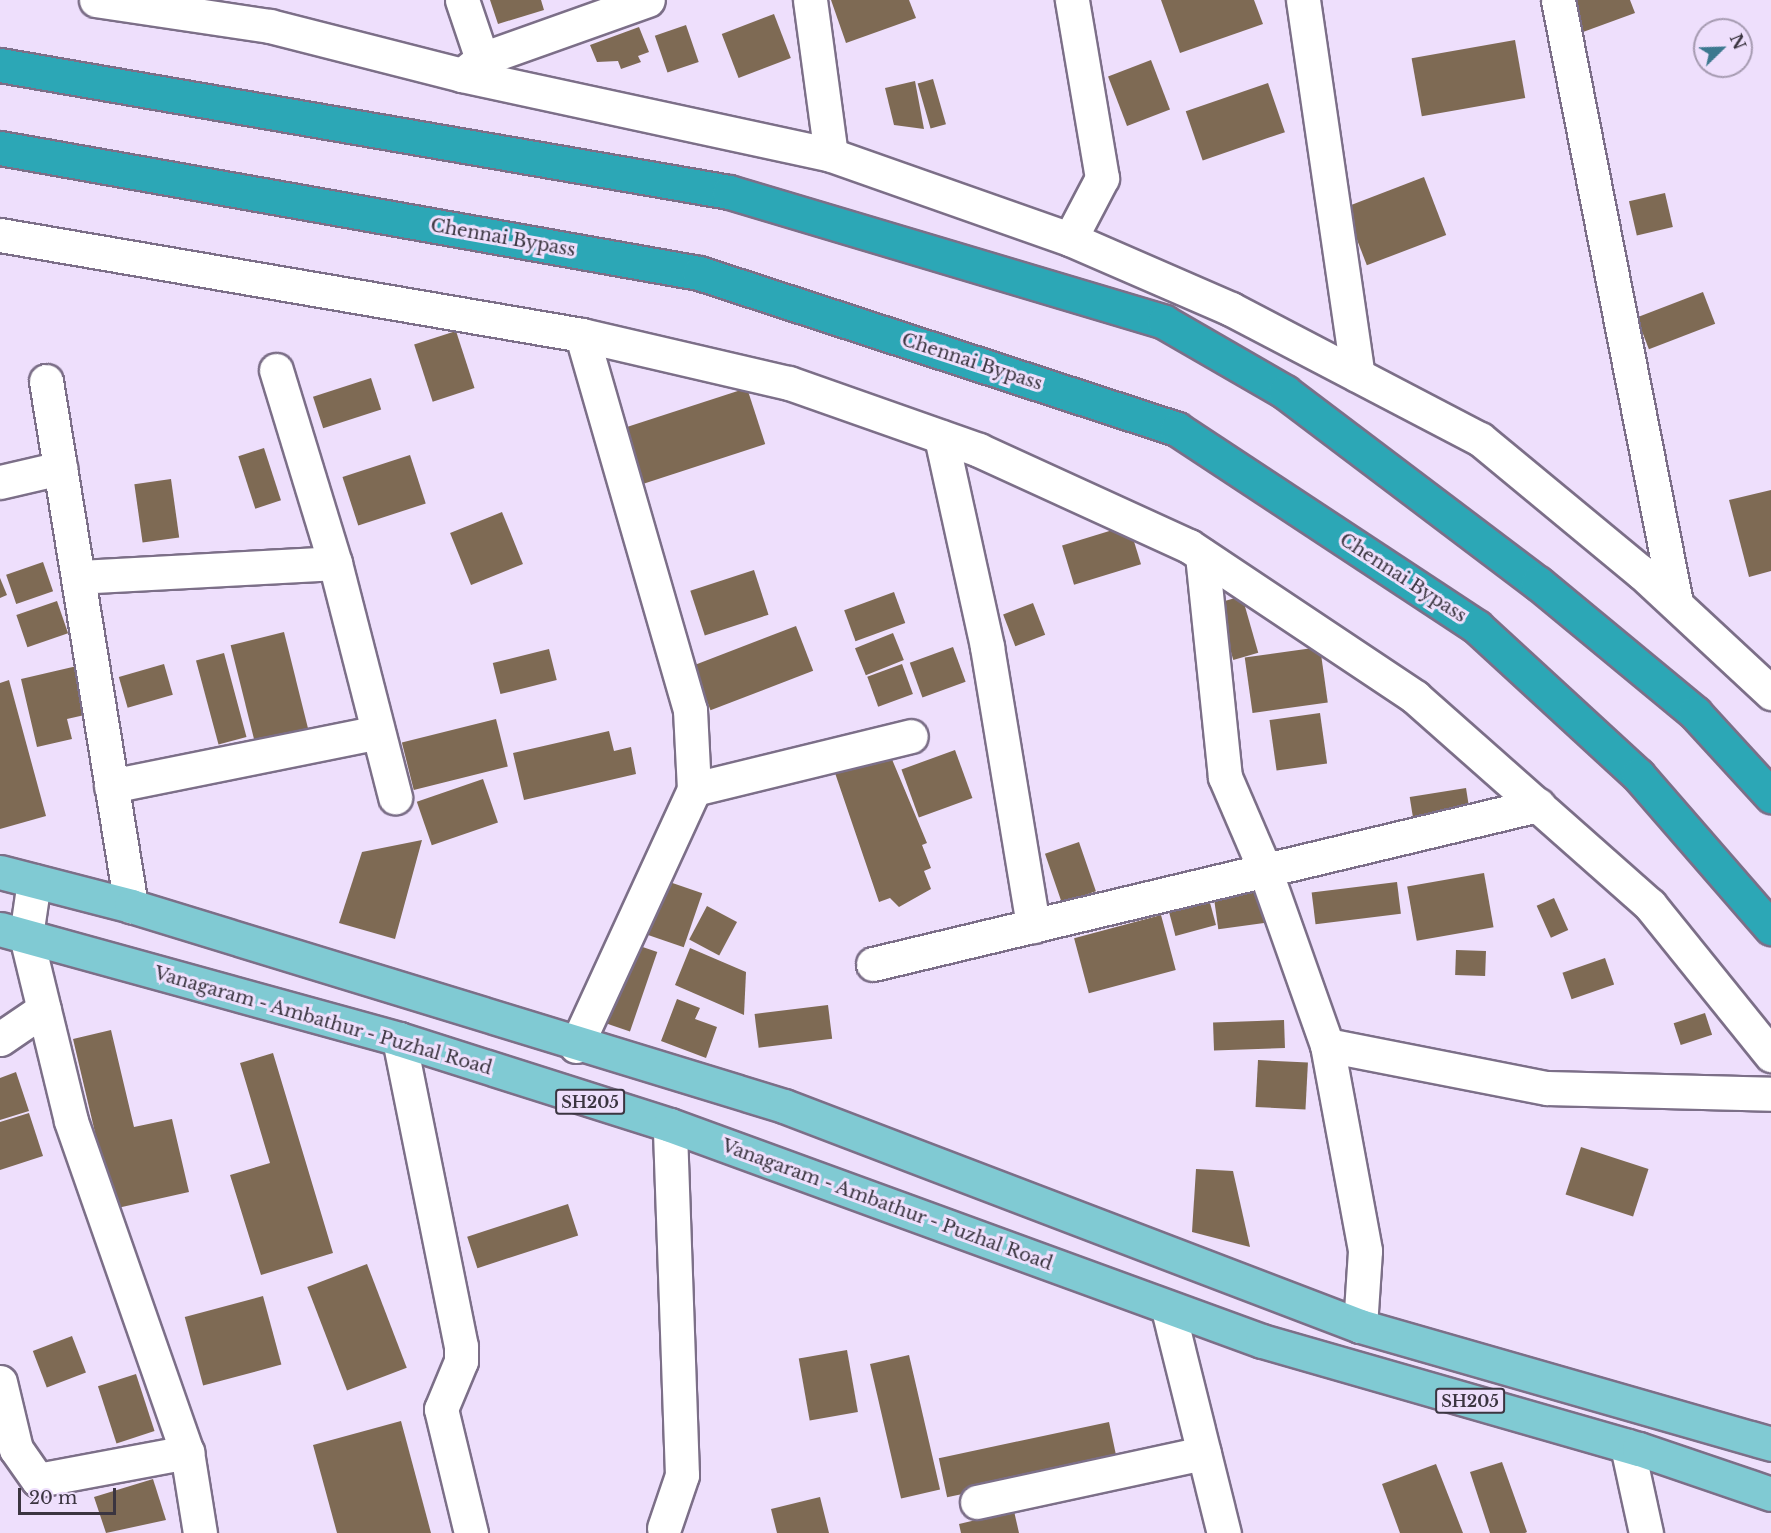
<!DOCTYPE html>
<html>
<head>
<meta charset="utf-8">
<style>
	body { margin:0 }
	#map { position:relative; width:1771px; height:1533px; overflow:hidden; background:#eedffc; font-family:"Libre Baskerville",serif }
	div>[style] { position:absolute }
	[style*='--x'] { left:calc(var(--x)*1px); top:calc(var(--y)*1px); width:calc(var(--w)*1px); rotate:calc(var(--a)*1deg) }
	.building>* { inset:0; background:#7e6a54; transform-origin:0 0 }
	.roads { filter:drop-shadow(2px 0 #7c6f88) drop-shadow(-2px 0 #7c6f88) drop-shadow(0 2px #7c6f88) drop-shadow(0 -2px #7c6f88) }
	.minor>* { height:33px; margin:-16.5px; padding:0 16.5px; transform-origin:16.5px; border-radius:16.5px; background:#fff }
	.major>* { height:33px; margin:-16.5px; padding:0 16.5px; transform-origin:16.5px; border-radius:16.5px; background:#80cad3 }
	.highway>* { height:33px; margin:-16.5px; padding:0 16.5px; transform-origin:16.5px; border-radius:16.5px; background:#2ca7b6 }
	span { translate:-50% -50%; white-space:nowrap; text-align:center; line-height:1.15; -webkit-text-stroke:6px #eedffc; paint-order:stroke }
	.shield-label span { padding:2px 4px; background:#eedffc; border:2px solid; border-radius:4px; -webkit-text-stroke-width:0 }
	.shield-label { font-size:16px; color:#3b3540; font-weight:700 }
	.street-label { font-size:18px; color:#3b3540 }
	.north { position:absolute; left:1693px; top:18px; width:60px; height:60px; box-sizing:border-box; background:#eedffc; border:2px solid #a69bb1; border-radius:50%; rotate:67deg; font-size:16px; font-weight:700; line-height:24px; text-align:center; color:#3b3540 }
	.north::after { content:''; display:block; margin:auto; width:21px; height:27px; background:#3c788f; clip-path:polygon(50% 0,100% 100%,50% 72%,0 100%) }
	.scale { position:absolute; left:18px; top:1488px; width:98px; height:27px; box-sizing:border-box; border:3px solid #3b3540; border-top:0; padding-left:8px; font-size:18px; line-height:21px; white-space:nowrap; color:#3b3540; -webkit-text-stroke:4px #eedffc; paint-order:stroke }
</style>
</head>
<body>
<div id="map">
	<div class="building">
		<div style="clip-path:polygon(490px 0,541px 0,544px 10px,498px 24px)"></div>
		<div style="clip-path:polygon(831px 0,909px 0,916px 18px,846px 43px)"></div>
		<div style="clip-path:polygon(1161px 0,1254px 0,1263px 24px,1180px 53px)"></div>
		<div style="clip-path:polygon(1572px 0,1630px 0,1635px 13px,1583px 32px)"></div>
		<div style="left:774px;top:14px;width:47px;height:56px;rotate:69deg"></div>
		<div style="left:686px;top:25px;width:39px;height:33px;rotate:71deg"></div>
		<div style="clip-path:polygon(639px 27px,649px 52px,638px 56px,641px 62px,621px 69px,618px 61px,597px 62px,590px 45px)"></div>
		<div style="left:1515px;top:40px;width:59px;height:105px;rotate:80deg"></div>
		<div style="left:1151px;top:60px;width:53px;height:46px;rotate:69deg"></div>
		<div style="left:933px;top:79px;width:47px;height:16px;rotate:74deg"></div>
		<div style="clip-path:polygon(915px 81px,924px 129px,894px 125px,885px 88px)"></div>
		<div style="left:1268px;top:83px;width:52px;height:87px;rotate:71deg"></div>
		<div style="left:1424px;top:177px;width:62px;height:85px;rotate:69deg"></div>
		<div style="left:1665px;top:193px;width:35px;height:37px;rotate:77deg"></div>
		<div style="left:1703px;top:292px;width:34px;height:71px;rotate:69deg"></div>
		<div style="left:456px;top:331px;width:60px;height:44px;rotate:72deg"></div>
		<div style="left:371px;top:378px;width:33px;height:61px;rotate:72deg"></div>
		<div style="left:747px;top:388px;width:59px;height:136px;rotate:72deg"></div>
		<div style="left:264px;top:448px;width:55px;height:27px;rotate:72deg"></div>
		<div style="left:410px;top:455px;width:51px;height:71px;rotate:72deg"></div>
		<div style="left:171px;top:479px;width:59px;height:37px;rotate:82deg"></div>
		<div style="clip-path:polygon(1771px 490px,1771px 571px,1749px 577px,1729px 500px)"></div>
		<div style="left:502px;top:512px;width:56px;height:56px;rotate:68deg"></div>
		<div style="left:1129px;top:525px;width:41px;height:70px;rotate:73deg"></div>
		<div style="left:43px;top:562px;width:31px;height:39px;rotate:71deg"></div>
		<div style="left:754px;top:570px;width:47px;height:67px;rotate:72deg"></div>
		<div style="clip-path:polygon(0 578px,7px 595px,0 598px)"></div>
		<div style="left:894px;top:592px;width:33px;height:53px;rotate:70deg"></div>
		<div style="left:1242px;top:596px;width:59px;height:26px;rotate:74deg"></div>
		<div style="left:57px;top:601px;width:34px;height:43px;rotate:71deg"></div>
		<div style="left:1033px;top:603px;width:34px;height:32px;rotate:69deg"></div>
		<div style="left:796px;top:626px;width:48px;height:110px;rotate:69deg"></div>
		<div style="left:284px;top:632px;width:100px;height:55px;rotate:76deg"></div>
		<div style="left:893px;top:633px;width:29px;height:41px;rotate:68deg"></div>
		<div style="left:953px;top:647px;width:37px;height:46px;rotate:70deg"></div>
		<div style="left:1320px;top:647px;width:56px;height:76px;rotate:82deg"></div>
		<div style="left:549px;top:649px;width:32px;height:58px;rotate:76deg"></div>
		<div style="left:224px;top:653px;width:87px;height:29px;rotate:75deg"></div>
		<div style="left:164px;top:664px;width:32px;height:47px;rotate:74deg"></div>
		<div style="left:902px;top:664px;width:32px;height:37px;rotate:70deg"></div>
		<div style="clip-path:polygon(77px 666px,89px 714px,67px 719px,72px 739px,37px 747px,21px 679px)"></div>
		<div style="clip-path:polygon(9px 680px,46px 816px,0 829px,0 683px)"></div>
		<div style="left:1320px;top:713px;width:51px;height:51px;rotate:82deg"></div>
		<div style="left:496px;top:719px;width:49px;height:97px;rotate:76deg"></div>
		<div style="clip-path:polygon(609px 731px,614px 751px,631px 747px,636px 774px,524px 800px,513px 753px)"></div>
		<div style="clip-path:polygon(886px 745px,927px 843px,922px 845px,931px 868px,924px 871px,931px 889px,899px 907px,890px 898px,879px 902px,835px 773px,836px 764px)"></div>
		<div style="left:955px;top:750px;width:51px;height:57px;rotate:70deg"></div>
		<div style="left:483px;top:779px;width:46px;height:70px;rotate:71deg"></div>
		<div style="left:1466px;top:788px;width:25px;height:57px;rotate:81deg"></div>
		<div style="clip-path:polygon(422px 840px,395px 939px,339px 923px,362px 852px)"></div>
		<div style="left:1079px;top:842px;width:52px;height:36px;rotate:71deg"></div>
		<div style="left:1484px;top:873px;width:55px;height:78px;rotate:80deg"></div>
		<div style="left:655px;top:877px;width:50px;height:57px;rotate:19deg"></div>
		<div style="left:1397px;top:882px;width:32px;height:86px;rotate:83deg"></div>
		<div style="left:1261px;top:888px;width:35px;height:48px;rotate:82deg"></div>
		<div style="left:1554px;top:898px;width:35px;height:19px;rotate:66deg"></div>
		<div style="left:1209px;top:899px;width:27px;height:42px;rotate:75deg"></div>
		<div style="left:707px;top:906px;width:34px;height:38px;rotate:28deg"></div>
		<div style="left:1161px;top:915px;width:57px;height:90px;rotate:75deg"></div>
		<div style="left:628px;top:942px;width:31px;height:84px;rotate:19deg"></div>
		<div style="clip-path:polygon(690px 948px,746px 972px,744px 1015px,675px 985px)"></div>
		<div style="left:1456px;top:950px;width:30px;height:25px;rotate:2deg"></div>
		<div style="left:1605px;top:958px;width:28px;height:45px;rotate:71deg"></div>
		<div style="clip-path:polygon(677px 999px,700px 1008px,695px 1019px,717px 1027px,706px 1058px,661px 1041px)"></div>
		<div style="left:828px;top:1005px;width:34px;height:74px;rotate:83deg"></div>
		<div style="left:1705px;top:1013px;width:23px;height:33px;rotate:72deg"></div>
		<div style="left:1284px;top:1020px;width:28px;height:71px;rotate:88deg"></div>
		<div style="clip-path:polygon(111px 1030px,134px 1127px,172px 1119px,189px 1192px,113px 1209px,73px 1039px)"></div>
		<div style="clip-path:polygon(273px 1053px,333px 1253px,261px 1275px,230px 1175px,270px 1163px,240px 1063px)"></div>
		<div style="left:1258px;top:1060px;width:50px;height:47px;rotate:3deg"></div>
		<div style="clip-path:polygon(16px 1072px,29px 1111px,0 1120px,0 1078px)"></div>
		<div style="clip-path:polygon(29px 1113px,43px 1156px,0 1170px,0 1122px)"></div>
		<div style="left:1581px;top:1147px;width:71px;height:50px;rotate:18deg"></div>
		<div style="clip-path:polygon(1196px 1169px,1233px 1171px,1250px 1247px,1192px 1232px)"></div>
		<div style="left:568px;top:1204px;width:33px;height:106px;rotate:72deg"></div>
		<div style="left:367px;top:1264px;width:111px;height:64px;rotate:69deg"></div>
		<div style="left:263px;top:1296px;width:71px;height:81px;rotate:75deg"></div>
		<div style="left:72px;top:1336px;width:39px;height:42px;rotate:69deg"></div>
		<div style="left:847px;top:1350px;width:63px;height:49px;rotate:80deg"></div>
		<div style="left:909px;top:1355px;width:138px;height:40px;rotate:77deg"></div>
		<div style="left:136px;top:1374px;width:60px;height:40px;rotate:72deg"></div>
		<div style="clip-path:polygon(401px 1421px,431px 1533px,337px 1533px,313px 1445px)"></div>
		<div style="left:1109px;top:1422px;width:40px;height:174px;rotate:78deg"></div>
		<div style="clip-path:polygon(1502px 1462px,1527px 1532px,1525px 1533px,1490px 1533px,1470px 1472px)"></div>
		<div style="clip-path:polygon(1436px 1464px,1463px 1533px,1400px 1533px,1382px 1484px)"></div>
		<div style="clip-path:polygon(153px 1479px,166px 1520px,106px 1533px,94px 1497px)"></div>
		<div style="clip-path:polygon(820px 1497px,829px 1533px,777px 1533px,771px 1509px)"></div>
		<div style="clip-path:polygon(1014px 1511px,1019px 1533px,961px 1533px,959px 1524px)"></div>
	</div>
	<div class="roads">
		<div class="minor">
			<div style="--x:96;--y:0;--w:176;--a:8.5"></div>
			<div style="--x:270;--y:26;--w:198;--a:14.3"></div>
			<div style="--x:462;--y:75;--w:378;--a:12.2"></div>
			<div style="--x:831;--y:155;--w:253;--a:19.4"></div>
			<div style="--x:1070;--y:239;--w:176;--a:23.5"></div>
			<div style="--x:1231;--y:309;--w:281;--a:27.6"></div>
			<div style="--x:1480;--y:439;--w:209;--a:39.6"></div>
			<div style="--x:1641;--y:572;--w:178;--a:42.9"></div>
			<div style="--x:462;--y:0;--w:62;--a:71.3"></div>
			<div style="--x:810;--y:0;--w:156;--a:82.3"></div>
			<div style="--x:1303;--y:0;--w:379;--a:81.7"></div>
			<div style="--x:1558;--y:0;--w:614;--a:78.93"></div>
			<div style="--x:462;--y:75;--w:26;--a:-39"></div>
			<div style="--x:482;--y:59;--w:176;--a:-19.6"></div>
			<div style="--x:0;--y:235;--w:591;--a:9.75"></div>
			<div style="--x:582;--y:335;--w:212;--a:13.1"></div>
			<div style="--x:789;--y:383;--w:201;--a:19.4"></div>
			<div style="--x:979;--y:450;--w:231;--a:24.6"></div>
			<div style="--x:1189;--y:546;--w:272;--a:33.7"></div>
			<div style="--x:1415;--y:697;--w:314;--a:41.5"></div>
			<div style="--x:1650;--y:905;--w:193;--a:51.1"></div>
			<div style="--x:1070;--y:239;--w:69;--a:-62.3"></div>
			<div style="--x:1102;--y:178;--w:181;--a:-99.6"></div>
			<div style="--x:276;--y:370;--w:202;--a:73"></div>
			<div style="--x:335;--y:563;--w:242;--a:75.6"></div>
			<div style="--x:46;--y:381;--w:532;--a:80.8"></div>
			<div style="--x:941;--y:437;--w:215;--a:77.6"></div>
			<div style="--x:987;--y:647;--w:283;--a:80.6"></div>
			<div style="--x:0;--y:482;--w:62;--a:-13.1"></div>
			<div style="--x:1202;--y:555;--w:223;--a:84.1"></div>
			<div style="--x:1225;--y:777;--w:101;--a:66.7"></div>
			<div style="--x:1265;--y:870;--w:186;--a:70.5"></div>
			<div style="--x:1327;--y:1045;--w:209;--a:79.5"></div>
			<div style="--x:1365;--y:1251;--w:75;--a:93.8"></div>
			<div style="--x:78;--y:577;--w:257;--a:-3.1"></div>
			<div style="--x:111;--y:786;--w:272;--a:-11.4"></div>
			<div style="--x:694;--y:789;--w:223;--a:-13.7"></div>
			<div style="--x:34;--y:881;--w:56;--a:98.3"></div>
			<div style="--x:26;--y:936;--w:190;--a:76.3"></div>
			<div style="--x:71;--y:1121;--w:351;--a:70.7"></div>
			<div style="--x:187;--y:1452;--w:82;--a:80.9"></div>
			<div style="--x:873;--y:964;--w:684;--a:-13.45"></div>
			<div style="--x:0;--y:1039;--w:53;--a:-34.3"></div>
			<div style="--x:399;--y:1039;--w:313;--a:78.6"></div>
			<div style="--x:461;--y:1346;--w:15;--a:90"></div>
			<div style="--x:461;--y:1361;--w:52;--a:112.6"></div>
			<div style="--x:441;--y:1409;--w:128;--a:76.4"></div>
			<div style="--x:1327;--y:1045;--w:224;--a:11.1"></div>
			<div style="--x:1547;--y:1088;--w:224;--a:1.5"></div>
			<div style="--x:576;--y:1046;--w:283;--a:-65.3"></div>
			<div style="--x:694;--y:789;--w:79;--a:-92.9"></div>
			<div style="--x:690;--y:710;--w:390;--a:-106.1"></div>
			<div style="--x:1168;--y:1309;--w:231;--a:76"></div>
			<div style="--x:0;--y:1382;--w:69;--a:76.6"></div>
			<div style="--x:16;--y:1449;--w:38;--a:55"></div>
			<div style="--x:38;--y:1480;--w:152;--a:-10.6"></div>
			<div style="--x:1627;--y:1446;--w:89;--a:77.7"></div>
			<div style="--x:977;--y:1502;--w:232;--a:-12.2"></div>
			<div style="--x:664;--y:1528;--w:56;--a:-71.2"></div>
			<div style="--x:682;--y:1475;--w:350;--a:-92"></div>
		</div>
		<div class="major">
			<div style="--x:0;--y:872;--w:135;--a:14.5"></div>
			<div style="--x:131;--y:906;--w:683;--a:17.03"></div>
			<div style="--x:784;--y:1106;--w:617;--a:20.9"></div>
			<div style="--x:1360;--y:1326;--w:428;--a:16"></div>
			<div style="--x:0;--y:929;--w:414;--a:15.4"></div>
			<div style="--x:399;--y:1039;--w:284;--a:17.6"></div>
			<div style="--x:670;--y:1125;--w:630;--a:20.05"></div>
			<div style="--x:1262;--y:1341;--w:392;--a:16"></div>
			<div style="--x:1639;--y:1449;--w:139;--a:18.8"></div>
		</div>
		<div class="highway">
			<div style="--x:0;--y:65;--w:740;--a:9.88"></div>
			<div style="--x:729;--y:192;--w:454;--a:16.6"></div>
			<div style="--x:1164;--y:322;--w:140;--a:30"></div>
			<div style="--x:1285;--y:392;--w:317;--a:37.1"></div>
			<div style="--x:1538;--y:583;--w:204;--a:39.6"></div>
			<div style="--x:1695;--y:713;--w:113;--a:47.5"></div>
			<div style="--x:0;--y:148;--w:710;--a:10.14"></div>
			<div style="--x:699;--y:273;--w:503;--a:18.07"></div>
			<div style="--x:1177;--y:429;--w:359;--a:33.4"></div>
			<div style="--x:1477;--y:627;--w:219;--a:42.6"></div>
			<div style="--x:1638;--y:775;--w:203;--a:49"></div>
		</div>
	</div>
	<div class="shield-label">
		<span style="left:590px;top:1102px">SH205</span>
		<span style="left:1470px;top:1401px">SH205</span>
	</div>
	<div class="street-label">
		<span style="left:503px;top:238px;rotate:10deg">Chennai Bypass</span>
		<span style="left:972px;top:362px;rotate:18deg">Chennai Bypass</span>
		<span style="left:1403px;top:578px;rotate:33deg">Chennai Bypass</span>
		<span style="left:323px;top:1021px;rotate:16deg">Vanagaram - Ambathur - Puzhal Road</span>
		<span style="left:887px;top:1205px;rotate:20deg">Vanagaram - Ambathur - Puzhal Road</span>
	</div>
	<div class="north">N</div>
	<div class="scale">20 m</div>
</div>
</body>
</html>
